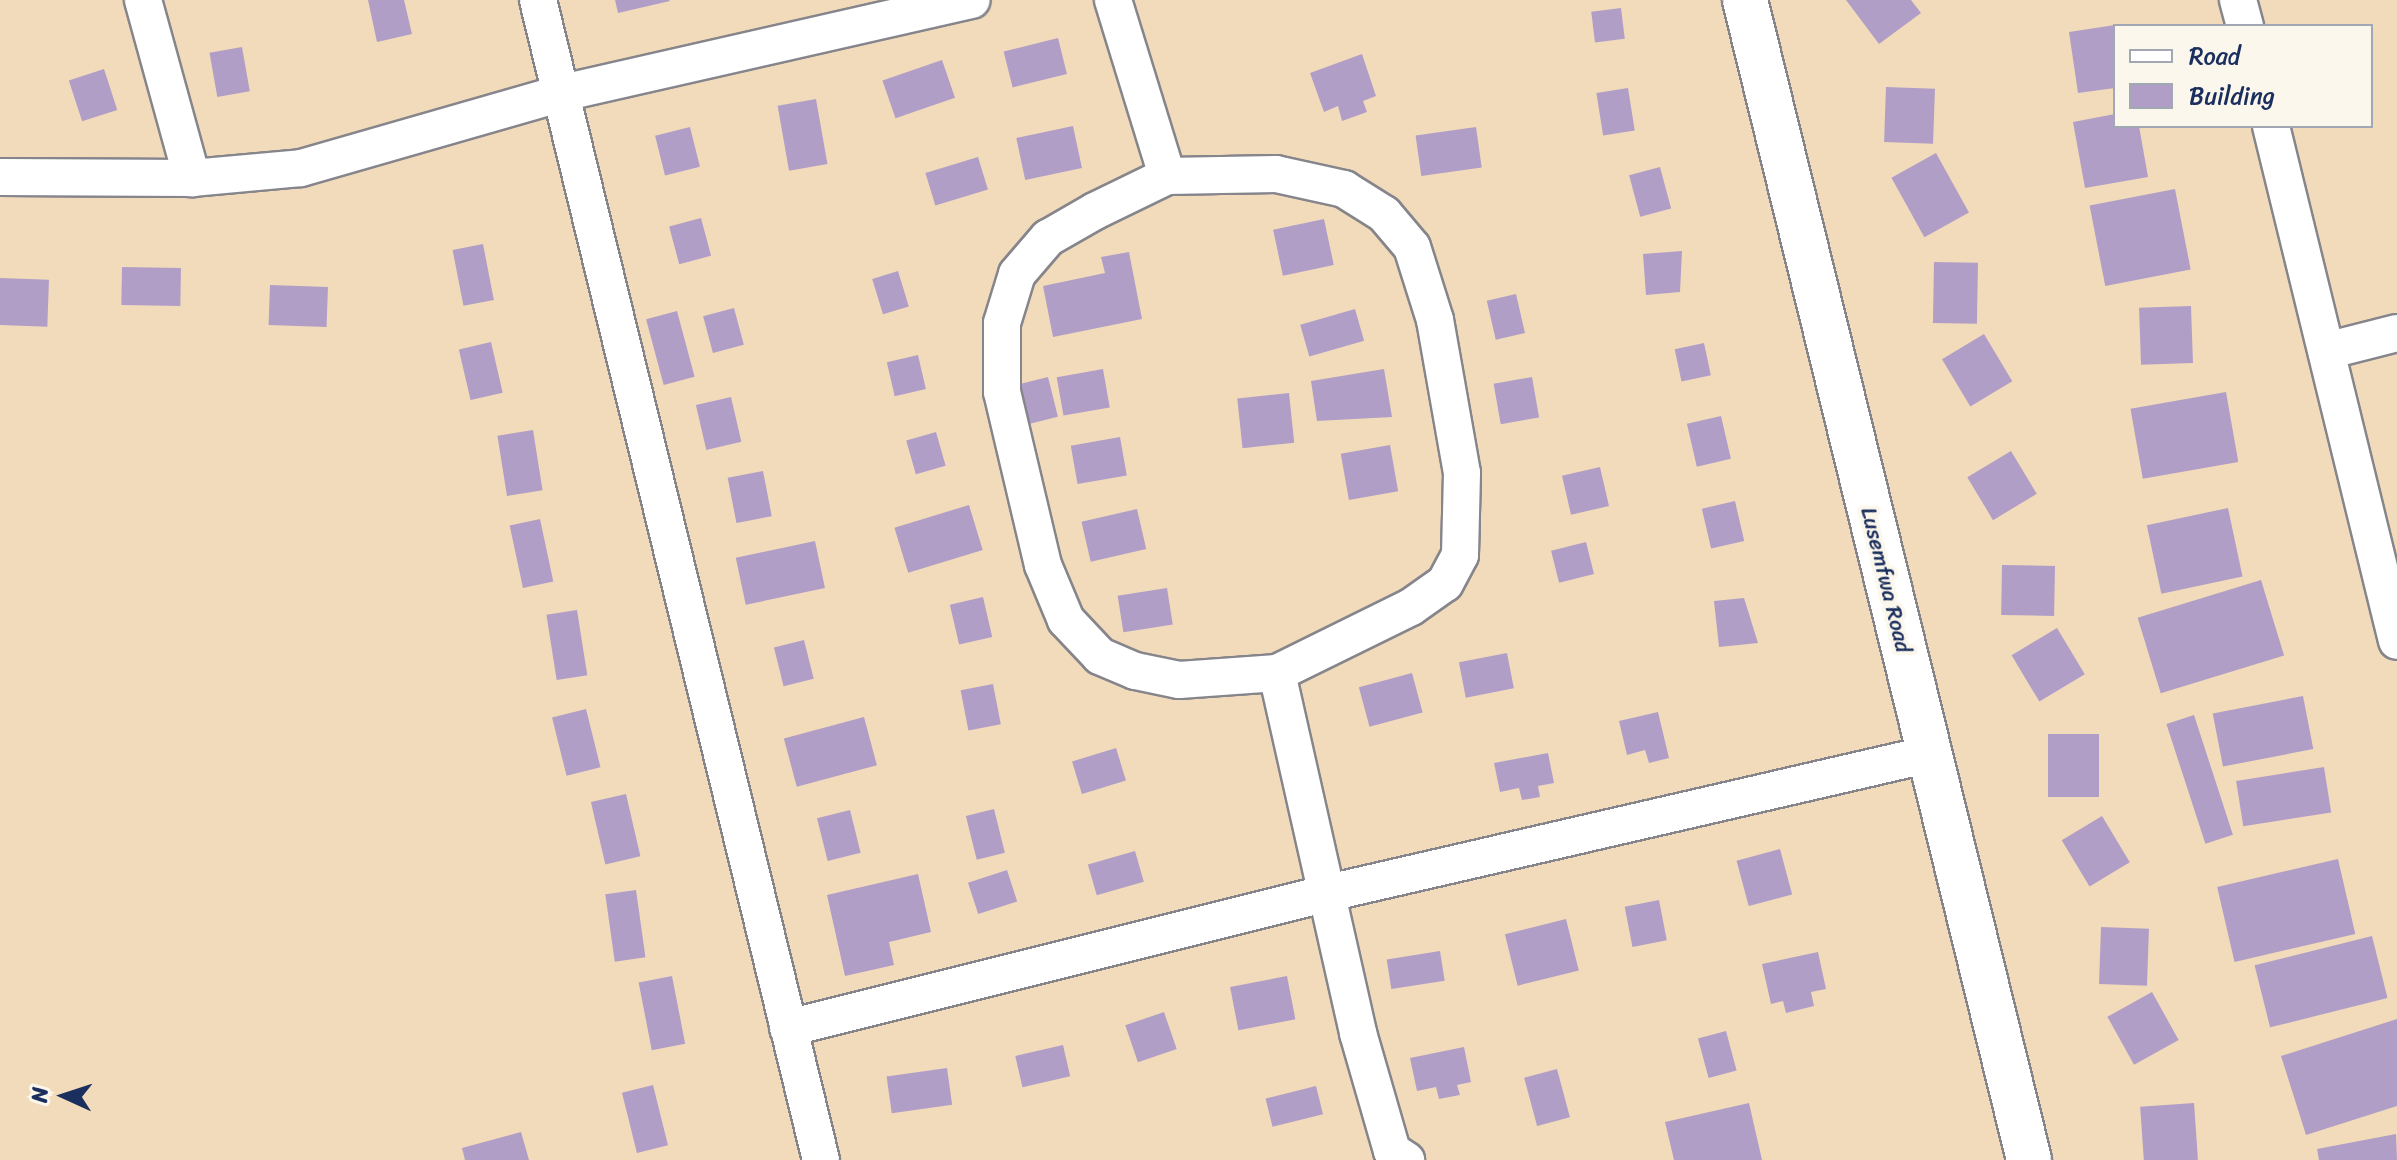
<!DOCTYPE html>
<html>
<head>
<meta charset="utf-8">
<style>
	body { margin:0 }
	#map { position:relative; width:2397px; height:1160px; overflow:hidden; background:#f2dbbb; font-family:Sriracha,sans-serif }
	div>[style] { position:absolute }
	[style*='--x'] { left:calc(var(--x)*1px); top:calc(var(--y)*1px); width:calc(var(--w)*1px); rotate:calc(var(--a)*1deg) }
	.building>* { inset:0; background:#b19ec7; transform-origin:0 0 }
	.roads { filter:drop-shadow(2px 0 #86858c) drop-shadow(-2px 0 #86858c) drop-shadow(0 2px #86858c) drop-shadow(0 -2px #86858c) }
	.minor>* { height:36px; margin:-18px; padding:0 18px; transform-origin:18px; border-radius:18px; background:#fff }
	.tertiary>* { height:44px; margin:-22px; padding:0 22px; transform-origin:22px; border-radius:22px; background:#fff }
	span { translate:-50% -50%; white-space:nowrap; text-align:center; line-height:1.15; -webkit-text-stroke:8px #fbf7ec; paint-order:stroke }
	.street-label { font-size:22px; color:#1b2f5e }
	.legend { position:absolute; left:2113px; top:24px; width:260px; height:104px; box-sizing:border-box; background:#fbf7ec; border:2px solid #a1a7b3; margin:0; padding:10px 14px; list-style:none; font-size:24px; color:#1b2f5e }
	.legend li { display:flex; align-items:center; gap:16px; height:40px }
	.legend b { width:40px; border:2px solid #a1a7b3 }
	.north { position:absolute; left:24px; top:1056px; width:80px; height:80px; -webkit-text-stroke:6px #fbf7ec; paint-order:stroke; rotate:273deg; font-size:22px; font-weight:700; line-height:32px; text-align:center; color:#1b2f5e }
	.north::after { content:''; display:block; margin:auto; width:28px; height:36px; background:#1b2f5e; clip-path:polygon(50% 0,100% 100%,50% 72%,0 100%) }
</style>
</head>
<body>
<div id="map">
	<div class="building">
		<div style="clip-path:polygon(368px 0,404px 0,412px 34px,377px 42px)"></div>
		<div style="clip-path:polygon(615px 0,669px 0,670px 1px,618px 13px)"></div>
		<div style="clip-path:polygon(1846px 0,1911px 0,1921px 13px,1879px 44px)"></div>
		<div style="left:1621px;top:8px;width:31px;height:30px;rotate:83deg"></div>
		<div style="clip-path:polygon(2115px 25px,2115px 88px,2078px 93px,2069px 32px)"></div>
		<div style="left:1058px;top:38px;width:37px;height:56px;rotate:76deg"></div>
		<div style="left:242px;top:47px;width:45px;height:33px;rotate:80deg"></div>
		<div style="clip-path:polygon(1362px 54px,1376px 96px,1363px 101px,1367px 112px,1342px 121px,1338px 106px,1324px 112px,1310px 73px)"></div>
		<div style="left:942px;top:60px;width:40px;height:63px;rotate:71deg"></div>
		<div style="left:104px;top:69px;width:43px;height:37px;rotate:72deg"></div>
		<div style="left:1886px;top:87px;width:49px;height:55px;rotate:2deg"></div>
		<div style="left:1628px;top:88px;width:43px;height:32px;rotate:81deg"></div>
		<div style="left:816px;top:99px;width:66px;height:39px;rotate:80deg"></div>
		<div style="clip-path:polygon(2115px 114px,2115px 126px,2139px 126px,2148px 177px,2085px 188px,2073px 122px)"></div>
		<div style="left:1073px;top:126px;width:43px;height:58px;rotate:78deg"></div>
		<div style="left:690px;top:127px;width:41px;height:36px;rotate:76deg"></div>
		<div style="left:1476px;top:127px;width:41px;height:61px;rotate:82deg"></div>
		<div style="left:1936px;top:153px;width:68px;height:51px;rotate:61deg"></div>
		<div style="left:978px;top:157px;width:34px;height:55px;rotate:73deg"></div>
		<div style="left:1660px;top:167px;width:43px;height:32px;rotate:75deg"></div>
		<div style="left:2175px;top:189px;width:82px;height:87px;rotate:79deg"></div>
		<div style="left:701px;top:218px;width:39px;height:33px;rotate:75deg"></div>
		<div style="left:1324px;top:219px;width:47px;height:52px;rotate:78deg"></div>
		<div style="left:483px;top:244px;width:57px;height:31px;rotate:79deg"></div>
		<div style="clip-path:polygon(1682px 251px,1680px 292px,1646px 295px,1643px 254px)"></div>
		<div style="clip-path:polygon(1129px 252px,1142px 319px,1053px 337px,1043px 286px,1105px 273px,1101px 257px)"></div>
		<div style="left:1934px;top:262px;width:44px;height:61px;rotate:1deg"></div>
		<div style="left:122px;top:267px;width:59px;height:38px;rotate:1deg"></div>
		<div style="left:898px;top:271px;width:37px;height:27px;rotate:73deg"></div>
		<div style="left:0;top:278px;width:49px;height:47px;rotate:2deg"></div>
		<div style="left:270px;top:285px;width:58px;height:40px;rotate:2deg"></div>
		<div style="left:1516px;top:294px;width:40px;height:30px;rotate:77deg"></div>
		<div style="left:2191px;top:306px;width:57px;height:52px;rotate:88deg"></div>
		<div style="left:734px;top:308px;width:38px;height:32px;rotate:75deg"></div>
		<div style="left:1355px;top:309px;width:33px;height:57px;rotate:74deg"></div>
		<div style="left:677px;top:311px;width:68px;height:32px;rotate:75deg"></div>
		<div style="left:1984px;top:334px;width:55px;height:49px;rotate:59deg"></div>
		<div style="left:491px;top:342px;width:52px;height:33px;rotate:77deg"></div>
		<div style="left:1704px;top:343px;width:33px;height:30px;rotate:78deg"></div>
		<div style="left:918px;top:355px;width:35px;height:32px;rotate:77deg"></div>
		<div style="left:1103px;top:369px;width:39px;height:47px;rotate:80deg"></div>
		<div style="clip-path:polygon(1384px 369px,1392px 417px,1317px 421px,1311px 381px)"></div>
		<div style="left:1048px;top:377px;width:41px;height:31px;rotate:76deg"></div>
		<div style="left:1532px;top:377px;width:41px;height:39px;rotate:80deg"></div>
		<div style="left:2226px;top:392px;width:71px;height:97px;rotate:80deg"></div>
		<div style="left:1289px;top:393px;width:50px;height:52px;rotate:84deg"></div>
		<div style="left:731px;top:397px;width:46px;height:36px;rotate:77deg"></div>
		<div style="left:1721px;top:416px;width:44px;height:35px;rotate:77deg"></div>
		<div style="left:533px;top:430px;width:61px;height:36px;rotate:81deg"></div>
		<div style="left:936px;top:432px;width:35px;height:31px;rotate:74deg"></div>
		<div style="left:1120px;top:437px;width:39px;height:50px;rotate:80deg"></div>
		<div style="left:1390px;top:445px;width:47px;height:50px;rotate:80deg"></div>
		<div style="left:2011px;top:451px;width:50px;height:51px;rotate:59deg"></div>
		<div style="left:1600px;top:467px;width:40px;height:39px;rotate:77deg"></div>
		<div style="left:763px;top:471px;width:46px;height:36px;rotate:79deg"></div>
		<div style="left:1735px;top:501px;width:41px;height:34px;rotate:77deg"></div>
		<div style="left:969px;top:505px;width:47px;height:78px;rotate:73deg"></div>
		<div style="left:2228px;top:508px;width:70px;height:83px;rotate:78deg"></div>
		<div style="left:1137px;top:509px;width:41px;height:57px;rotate:77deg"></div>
		<div style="left:540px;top:519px;width:64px;height:31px;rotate:78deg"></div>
		<div style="left:815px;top:541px;width:48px;height:81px;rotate:78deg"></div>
		<div style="left:1586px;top:542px;width:33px;height:36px;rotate:76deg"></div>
		<div style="left:2002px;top:565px;width:53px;height:50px;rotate:1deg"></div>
		<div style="left:2261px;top:580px;width:79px;height:129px;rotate:73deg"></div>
		<div style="left:1167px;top:588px;width:37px;height:50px;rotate:81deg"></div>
		<div style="left:983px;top:597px;width:41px;height:34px;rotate:77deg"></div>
		<div style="clip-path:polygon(1744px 598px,1758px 643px,1719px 647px,1714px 601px)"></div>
		<div style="left:577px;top:610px;width:66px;height:31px;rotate:81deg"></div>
		<div style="left:2057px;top:628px;width:54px;height:53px;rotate:59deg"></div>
		<div style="left:804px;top:640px;width:40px;height:31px;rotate:76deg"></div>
		<div style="left:1507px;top:653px;width:36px;height:49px;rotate:79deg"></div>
		<div style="left:1412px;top:673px;width:41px;height:55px;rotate:75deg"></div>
		<div style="left:993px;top:684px;width:41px;height:33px;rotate:79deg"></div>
		<div style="left:2303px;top:696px;width:54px;height:92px;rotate:79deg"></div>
		<div style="left:586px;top:709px;width:60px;height:35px;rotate:76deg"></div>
		<div style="clip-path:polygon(1658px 712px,1669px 758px,1649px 763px,1645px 750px,1627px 755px,1619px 721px)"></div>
		<div style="left:2194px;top:715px;width:126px;height:29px;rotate:72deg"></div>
		<div style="left:864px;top:717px;width:50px;height:83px;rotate:75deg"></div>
		<div style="left:2048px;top:734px;width:51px;height:63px"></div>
		<div style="left:1116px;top:748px;width:34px;height:46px;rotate:73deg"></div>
		<div style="clip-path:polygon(1548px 753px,1554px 783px,1538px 786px,1540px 797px,1522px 800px,1519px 788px,1500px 792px,1494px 763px)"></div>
		<div style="left:2324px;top:767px;width:46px;height:89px;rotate:81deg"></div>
		<div style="left:626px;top:794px;width:64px;height:36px;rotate:77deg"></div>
		<div style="left:994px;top:809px;width:45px;height:29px;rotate:76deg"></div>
		<div style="left:850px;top:810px;width:44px;height:34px;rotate:76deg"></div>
		<div style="left:2102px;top:816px;width:54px;height:47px;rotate:59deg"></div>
		<div style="left:1780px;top:849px;width:47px;height:45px;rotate:75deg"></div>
		<div style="left:1135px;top:851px;width:32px;height:49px;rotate:74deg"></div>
		<div style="left:2338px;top:859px;width:77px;height:124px;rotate:77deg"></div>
		<div style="left:1007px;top:870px;width:33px;height:41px;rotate:72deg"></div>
		<div style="clip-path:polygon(918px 874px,931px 932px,889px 942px,894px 965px,845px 976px,827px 895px)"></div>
		<div style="left:636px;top:890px;width:68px;height:31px;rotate:82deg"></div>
		<div style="left:1659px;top:900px;width:41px;height:35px;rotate:79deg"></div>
		<div style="left:1566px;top:919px;width:53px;height:63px;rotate:76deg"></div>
		<div style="left:2101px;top:927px;width:48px;height:57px;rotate:2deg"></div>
		<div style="left:2372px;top:936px;width:64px;height:121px;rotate:76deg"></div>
		<div style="left:1440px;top:951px;width:30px;height:54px;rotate:81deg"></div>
		<div style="clip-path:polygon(1818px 952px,1826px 989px,1811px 992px,1814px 1006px,1786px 1013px,1783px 1001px,1771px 1004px,1762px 964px)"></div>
		<div style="left:672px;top:976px;width:69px;height:34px;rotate:79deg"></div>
		<div style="left:1287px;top:976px;width:44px;height:58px;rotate:79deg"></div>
		<div style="left:2152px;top:992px;width:55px;height:51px;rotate:61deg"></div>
		<div style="left:1164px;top:1012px;width:39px;height:41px;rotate:71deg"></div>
		<div style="clip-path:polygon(2397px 1019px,2397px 1106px,2306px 1135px,2281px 1056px)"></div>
		<div style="left:1726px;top:1031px;width:41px;height:29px;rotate:75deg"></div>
		<div style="left:1063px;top:1045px;width:32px;height:49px;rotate:77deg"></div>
		<div style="clip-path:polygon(1464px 1047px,1471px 1082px,1457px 1085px,1460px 1095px,1439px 1099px,1436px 1087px,1417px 1091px,1410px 1058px)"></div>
		<div style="left:947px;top:1068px;width:37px;height:61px;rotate:82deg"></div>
		<div style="left:1557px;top:1069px;width:50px;height:34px;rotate:75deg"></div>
		<div style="left:653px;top:1085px;width:62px;height:32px;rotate:76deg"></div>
		<div style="left:1316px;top:1086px;width:29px;height:52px;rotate:76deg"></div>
		<div style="clip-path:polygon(1749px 1103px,1762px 1160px,1674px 1160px,1665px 1122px)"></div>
		<div style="left:2194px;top:1103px;width:57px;height:54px;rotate:86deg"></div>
		<div style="clip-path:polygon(521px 1132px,529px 1160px,465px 1160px,462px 1148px)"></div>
		<div style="clip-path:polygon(2396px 1134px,2397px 1160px,2319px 1160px,2317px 1149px)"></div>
	</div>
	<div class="roads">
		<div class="minor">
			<div style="--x:143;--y:0;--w:185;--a:74.6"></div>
			<div style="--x:538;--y:0;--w:1194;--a:76.29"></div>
			<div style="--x:1113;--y:0;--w:184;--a:72.9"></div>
			<div style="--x:2238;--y:0;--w:27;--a:75"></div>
			<div style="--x:2271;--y:126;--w:530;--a:76.25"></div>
			<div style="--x:1276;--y:174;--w:70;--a:12.4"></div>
			<div style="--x:1344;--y:189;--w:47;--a:32"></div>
			<div style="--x:1384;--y:214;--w:43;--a:49.7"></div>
			<div style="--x:1412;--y:247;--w:77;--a:72.5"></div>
			<div style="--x:1435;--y:320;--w:155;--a:80"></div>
			<div style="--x:1462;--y:473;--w:82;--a:91.4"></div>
			<div style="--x:1460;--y:555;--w:32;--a:118"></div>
			<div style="--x:1445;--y:583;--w:42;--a:144.8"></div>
			<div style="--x:1411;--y:607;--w:149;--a:153.8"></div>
			<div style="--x:1277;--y:673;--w:98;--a:175.9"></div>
			<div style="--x:1179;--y:680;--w:45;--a:-168.4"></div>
			<div style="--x:1135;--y:671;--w:38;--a:-157"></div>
			<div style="--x:1100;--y:656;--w:50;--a:-133.4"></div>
			<div style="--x:1066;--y:620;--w:60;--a:-112.7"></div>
			<div style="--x:1043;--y:565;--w:178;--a:-103.3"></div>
			<div style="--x:1002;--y:392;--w:69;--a:-90"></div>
			<div style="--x:1002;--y:323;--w:51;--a:-73"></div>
			<div style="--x:1017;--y:274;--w:48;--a:-49.3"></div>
			<div style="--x:1048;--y:238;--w:54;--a:-29.9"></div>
			<div style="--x:1095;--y:211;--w:80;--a:-25.9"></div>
			<div style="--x:1167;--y:176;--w:109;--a:-1.1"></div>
			<div style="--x:0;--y:177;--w:192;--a:0.3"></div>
			<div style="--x:192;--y:178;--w:109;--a:-5.2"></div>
			<div style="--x:301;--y:168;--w:272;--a:-16"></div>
			<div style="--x:562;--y:93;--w:420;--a:-12.8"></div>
			<div style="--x:2330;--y:350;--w:69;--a:-14.2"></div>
			<div style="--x:1277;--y:673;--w:369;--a:77.3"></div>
			<div style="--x:1358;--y:1033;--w:123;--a:73.9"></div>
			<div style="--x:1392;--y:1151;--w:17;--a:33"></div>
			<div style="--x:788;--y:1028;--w:552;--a:-14.04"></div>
			<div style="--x:1324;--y:894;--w:622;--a:-13.01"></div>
		</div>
		<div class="tertiary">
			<div style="--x:1745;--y:0;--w:1194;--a:76.24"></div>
		</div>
	</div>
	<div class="street-label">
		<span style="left:1886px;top:580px;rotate:76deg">Lusemfwa Road</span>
	</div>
	<ul class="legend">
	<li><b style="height:10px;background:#fff"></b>Road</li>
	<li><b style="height:22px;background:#b19ec7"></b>Building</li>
	</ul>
	<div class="north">N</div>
</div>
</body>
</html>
